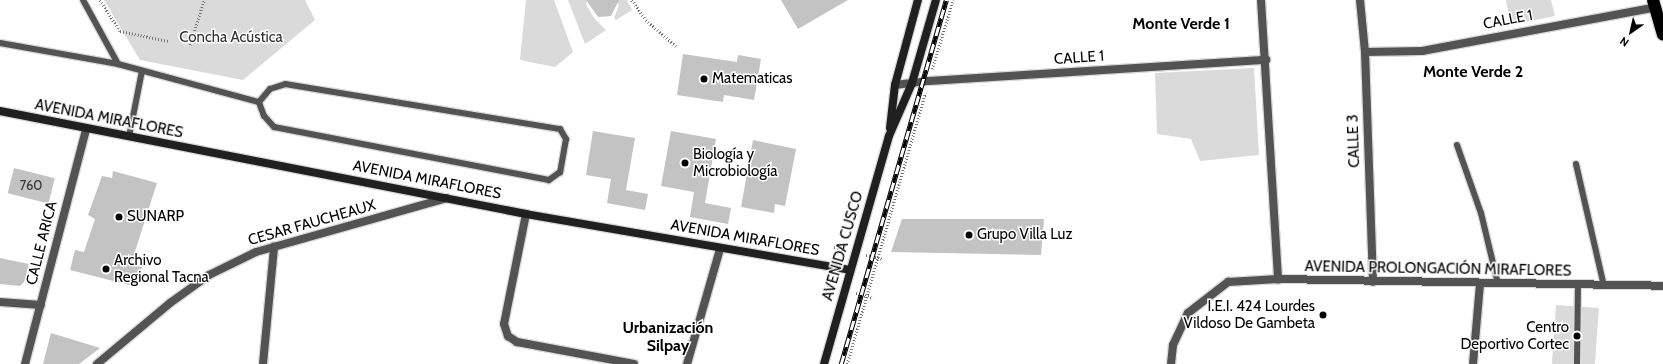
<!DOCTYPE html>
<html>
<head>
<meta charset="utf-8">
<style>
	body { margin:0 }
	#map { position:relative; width:1663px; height:364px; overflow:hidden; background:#fff; font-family:Cabin,sans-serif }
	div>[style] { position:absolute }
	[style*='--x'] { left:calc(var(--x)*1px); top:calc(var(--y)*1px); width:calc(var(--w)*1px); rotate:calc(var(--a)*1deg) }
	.green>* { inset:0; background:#dadada; transform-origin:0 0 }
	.building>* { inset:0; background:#c3c3c3; transform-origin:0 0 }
	.path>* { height:2.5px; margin-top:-1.25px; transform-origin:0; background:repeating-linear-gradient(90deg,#757575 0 1px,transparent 0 3px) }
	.roads { filter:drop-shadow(1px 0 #dbdbdb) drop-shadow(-1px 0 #dbdbdb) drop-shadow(0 1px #dbdbdb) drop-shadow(0 -1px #dbdbdb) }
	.lane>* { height:6px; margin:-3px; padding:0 3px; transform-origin:3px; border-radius:3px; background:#535353 }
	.street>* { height:8px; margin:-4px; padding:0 4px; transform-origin:4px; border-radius:4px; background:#535353 }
	.secondary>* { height:8px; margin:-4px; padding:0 4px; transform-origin:4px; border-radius:4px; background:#202020 }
	.highway>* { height:12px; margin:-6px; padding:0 6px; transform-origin:6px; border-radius:6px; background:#000 }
	.rail>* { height:4.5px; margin-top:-2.25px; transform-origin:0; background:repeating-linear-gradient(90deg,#fff 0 9px,#000 0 18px); box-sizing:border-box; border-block:1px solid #000 }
	.dots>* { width:11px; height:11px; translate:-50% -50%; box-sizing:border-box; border:2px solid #fff; border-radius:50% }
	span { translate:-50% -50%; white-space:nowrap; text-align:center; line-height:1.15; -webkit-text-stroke:3px #fff; paint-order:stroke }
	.number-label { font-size:13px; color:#313131 }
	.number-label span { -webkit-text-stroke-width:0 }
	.street-label { font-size:15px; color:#000 }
	.park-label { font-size:15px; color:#313131 }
	.poi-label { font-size:15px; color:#000 }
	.left { translate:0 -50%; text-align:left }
	.right { translate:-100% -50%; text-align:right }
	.neighbourhood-label { font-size:16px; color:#000; font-weight:700 }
	.north { position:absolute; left:1611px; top:12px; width:40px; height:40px; -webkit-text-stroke:3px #fff; paint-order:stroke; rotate:214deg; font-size:11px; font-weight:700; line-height:16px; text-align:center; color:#000 }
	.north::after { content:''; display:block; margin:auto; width:14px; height:18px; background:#000; clip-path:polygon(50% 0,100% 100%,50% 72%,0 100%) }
</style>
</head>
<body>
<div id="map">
	<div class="green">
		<div style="clip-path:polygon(104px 0,305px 0,315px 20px,243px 80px,140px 60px)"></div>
		<div style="clip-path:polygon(526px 0,554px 0,573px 52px,555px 67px,520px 60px)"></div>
		<div style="clip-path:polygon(568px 0,588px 0,586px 4px,594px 18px,606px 30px,585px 44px)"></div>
		<div style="clip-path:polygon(616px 0,627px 0,632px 10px,616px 20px,614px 18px,619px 5px)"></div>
		<div style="clip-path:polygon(1506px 0,1551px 0,1555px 16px,1511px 25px)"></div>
		<div style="clip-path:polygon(1254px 68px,1259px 155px,1200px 161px,1191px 139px,1157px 134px,1155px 73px)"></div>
		<div style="left:1556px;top:305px;width:43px;height:59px;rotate:4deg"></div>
	</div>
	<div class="building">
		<div style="clip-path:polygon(586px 0,619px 0,611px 16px,598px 17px)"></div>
		<div style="clip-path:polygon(781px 0,848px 0,798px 29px)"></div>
		<div style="clip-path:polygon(683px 54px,737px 62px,738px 55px,761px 59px,754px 100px,724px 95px,723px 102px,677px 95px)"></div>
		<div style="clip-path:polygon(593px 131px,635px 138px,626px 190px,648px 194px,645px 210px,607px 203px,611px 179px,586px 175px)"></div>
		<div style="clip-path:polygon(671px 131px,716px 139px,705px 203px,731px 208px,728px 224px,690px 217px,694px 192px,661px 186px)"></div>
		<div style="clip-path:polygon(753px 140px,796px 149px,785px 206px,775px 204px,774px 213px,741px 207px)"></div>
		<div style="left:14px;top:168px;width:42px;height:26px;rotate:14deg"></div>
		<div style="clip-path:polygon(113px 171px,157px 183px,131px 264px,142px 267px,137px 287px,70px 270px,75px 250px,84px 252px,95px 219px,88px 215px,102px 176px,112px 178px)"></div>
		<div style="clip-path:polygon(902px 219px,1044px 219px,1041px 255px,891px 252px)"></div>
		<div style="clip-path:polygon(0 258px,29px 264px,24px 282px,20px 286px,0 284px)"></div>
		<div style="clip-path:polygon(51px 333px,100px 348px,79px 364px,43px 364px)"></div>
	</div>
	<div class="path">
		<div style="--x:100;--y:0;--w:37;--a:57"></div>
		<div style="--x:120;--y:31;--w:49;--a:11.8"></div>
		<div style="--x:632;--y:0;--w:24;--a:55"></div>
		<div style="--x:646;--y:20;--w:40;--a:41"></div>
		<div style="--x:190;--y:45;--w:47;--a:-72.7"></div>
		<div style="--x:932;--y:69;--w:72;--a:-73.1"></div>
		<div style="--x:834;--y:247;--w:12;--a:14"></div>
		<div style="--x:866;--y:255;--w:17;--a:13"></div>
		<div style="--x:827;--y:285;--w:7;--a:16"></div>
		<div style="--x:856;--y:293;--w:18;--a:16"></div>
		<div style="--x:847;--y:364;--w:282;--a:-73.9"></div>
	</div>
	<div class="roads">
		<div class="lane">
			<div style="--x:83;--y:0;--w:73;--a:61.3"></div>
			<div style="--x:0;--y:43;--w:120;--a:10.1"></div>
			<div style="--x:118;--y:64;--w:146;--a:15.1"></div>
			<div style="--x:285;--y:84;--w:279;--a:9.3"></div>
			<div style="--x:560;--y:129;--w:12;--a:59"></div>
			<div style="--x:566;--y:139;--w:34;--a:100"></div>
			<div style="--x:560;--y:172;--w:14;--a:144"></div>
			<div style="--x:549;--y:180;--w:280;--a:-169.1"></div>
			<div style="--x:274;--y:127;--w:15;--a:-132"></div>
			<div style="--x:264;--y:116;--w:15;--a:-110"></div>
			<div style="--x:259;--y:102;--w:17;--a:-50"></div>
			<div style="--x:270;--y:89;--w:16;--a:-18"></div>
			<div style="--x:129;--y:137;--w:67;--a:-78.9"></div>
			<div style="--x:1457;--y:145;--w:72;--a:70.6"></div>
			<div style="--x:1481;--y:213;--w:73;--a:76.5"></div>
			<div style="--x:1576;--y:164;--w:125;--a:77.1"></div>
			<div style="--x:1577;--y:364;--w:79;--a:-89.3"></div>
		</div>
		<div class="street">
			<div style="--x:1261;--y:0;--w:280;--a:86.5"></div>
			<div style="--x:1360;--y:0;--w:52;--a:84.5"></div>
			<div style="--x:1365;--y:52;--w:230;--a:88"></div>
			<div style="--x:1365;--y:52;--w:57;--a:-1"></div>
			<div style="--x:1422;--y:51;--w:238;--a:-10.6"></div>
			<div style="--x:895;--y:85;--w:34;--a:-7"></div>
			<div style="--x:929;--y:81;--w:338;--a:-3.6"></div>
			<div style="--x:526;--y:214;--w:112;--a:101.3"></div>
			<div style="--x:504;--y:324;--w:13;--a:72"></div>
			<div style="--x:508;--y:336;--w:11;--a:34"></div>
			<div style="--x:517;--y:342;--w:119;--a:10.6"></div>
			<div style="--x:0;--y:302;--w:41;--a:4.2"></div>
			<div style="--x:25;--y:364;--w:243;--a:-75.4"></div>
			<div style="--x:97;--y:364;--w:95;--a:-39.9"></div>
			<div style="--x:170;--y:303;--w:48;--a:-35.7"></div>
			<div style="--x:209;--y:275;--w:52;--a:-26.1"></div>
			<div style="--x:256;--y:252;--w:198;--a:-15.8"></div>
			<div style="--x:263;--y:364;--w:118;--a:-84.6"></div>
			<div style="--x:687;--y:364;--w:120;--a:-74"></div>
			<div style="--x:1171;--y:364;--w:19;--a:-84"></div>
			<div style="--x:1173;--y:345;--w:35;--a:-65"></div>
			<div style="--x:1188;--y:313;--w:51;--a:-37.8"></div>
			<div style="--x:1228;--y:282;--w:50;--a:-3.4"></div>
			<div style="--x:1278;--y:279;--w:385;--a:1"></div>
			<div style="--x:1473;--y:364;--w:80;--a:-85"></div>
		</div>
		<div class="secondary">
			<div style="--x:0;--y:111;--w:536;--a:11.08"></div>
			<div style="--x:526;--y:214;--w:329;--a:9.8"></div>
			<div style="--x:890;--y:128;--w:43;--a:-83.4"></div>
			<div style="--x:895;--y:85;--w:88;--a:-74.9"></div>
			<div style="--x:824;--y:364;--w:237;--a:-74.1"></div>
			<div style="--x:889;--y:136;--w:58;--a:-66.5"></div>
			<div style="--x:912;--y:83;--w:86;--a:-73.9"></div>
		</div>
		<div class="highway">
			<div style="--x:1653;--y:0;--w:36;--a:74"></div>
		</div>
	</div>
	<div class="rail">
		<div style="--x:841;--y:364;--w:379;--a:-73.9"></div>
	</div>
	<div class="dots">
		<div style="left:704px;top:79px;background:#000"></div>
		<div style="left:685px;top:163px;background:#000"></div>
		<div style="left:119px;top:217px;background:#000"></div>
		<div style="left:969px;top:235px;background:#000"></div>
		<div style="left:106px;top:269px;background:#000"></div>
		<div style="left:1323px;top:315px;background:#000"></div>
		<div style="left:1577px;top:336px;background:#000"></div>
	</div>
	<div class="number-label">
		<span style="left:31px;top:185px">760</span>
	</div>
	<div class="street-label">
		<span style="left:1508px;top:20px;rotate:-11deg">CALLE 1</span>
		<span style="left:1079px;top:58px;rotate:-4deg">CALLE 1</span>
		<span style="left:109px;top:119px;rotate:11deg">AVENIDA MIRAFLORES</span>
		<span style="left:1354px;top:141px;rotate:-92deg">CALLE 3</span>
		<span style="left:427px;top:180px;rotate:11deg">AVENIDA MIRAFLORES</span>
		<span style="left:312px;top:223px;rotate:-16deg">CESAR FAUCHEAUX</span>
		<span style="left:745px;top:238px;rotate:10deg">AVENIDA MIRAFLORES</span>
		<span style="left:42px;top:243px;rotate:-76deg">CALLE ARICA</span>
		<span style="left:843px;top:246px;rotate:-74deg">AVENIDA CUSCO</span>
		<span style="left:1438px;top:269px;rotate:1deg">AVENIDA PROLONGACIÓN MIRAFLORES</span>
	</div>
	<div class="park-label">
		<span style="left:231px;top:38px">Concha Acústica</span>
	</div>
	<div class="poi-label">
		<span class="left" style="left:712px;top:79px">Matematicas</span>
		<span class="left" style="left:693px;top:163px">Biología y<br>Microbiología</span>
		<span class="left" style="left:127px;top:217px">SUNARP</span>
		<span class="left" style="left:977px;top:235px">Grupo Villa Luz</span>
		<span class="left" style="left:114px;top:269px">Archivo<br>Regional Tacna</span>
		<span class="right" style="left:1315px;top:315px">I.E.I. 424 Lourdes<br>Vildoso De Gambeta</span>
		<span class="right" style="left:1569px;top:336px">Centro<br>Deportivo Cortec</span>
	</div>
	<div class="neighbourhood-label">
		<span style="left:1181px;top:24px">Monte Verde 1</span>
		<span style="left:1473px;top:72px">Monte Verde 2</span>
		<span style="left:668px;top:337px">Urbanización<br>Silpay</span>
	</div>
	<div class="north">N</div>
</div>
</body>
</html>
